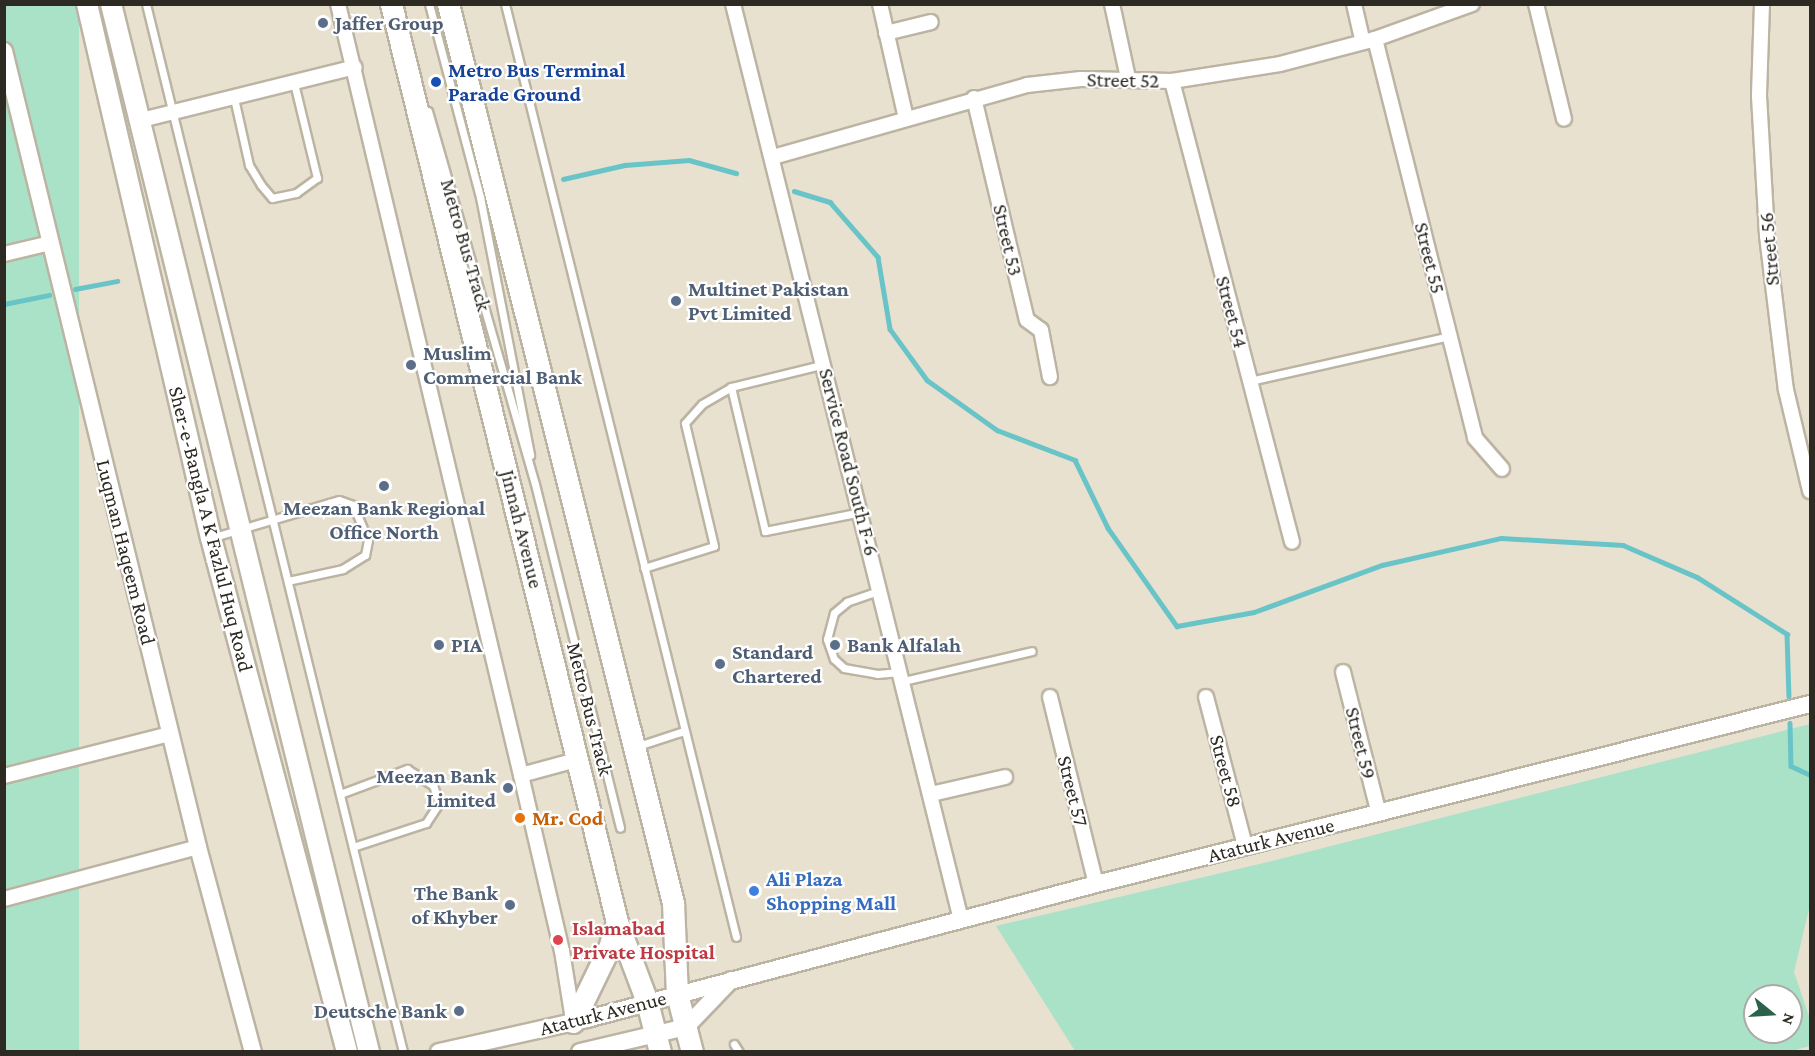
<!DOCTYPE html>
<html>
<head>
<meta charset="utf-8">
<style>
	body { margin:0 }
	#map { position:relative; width:1815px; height:1056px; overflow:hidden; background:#e9e1d0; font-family:"Crimson Pro",serif }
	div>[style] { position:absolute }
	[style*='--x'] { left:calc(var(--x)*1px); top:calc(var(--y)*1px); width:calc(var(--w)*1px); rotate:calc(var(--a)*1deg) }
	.green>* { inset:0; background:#a9e2c7; transform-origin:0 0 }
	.stream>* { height:4.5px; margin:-2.25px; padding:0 2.25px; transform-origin:2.25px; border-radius:2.25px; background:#69c4c8 }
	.roads { filter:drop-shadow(2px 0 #bcb4a3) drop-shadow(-2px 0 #bcb4a3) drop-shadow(0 2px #bcb4a3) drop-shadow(0 -2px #bcb4a3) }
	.service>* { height:7px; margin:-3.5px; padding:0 3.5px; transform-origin:3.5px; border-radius:3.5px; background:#fff }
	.minor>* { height:14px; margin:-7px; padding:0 7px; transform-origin:7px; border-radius:7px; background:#fff }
	.tertiary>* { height:16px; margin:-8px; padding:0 8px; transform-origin:8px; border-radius:8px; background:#fff }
	.secondary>* { height:20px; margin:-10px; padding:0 10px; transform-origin:10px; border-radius:10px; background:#fff }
	.primary>* { height:21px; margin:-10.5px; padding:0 10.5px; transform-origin:10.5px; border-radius:10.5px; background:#fff }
	.dots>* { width:16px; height:16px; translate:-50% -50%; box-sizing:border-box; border:3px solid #fff; border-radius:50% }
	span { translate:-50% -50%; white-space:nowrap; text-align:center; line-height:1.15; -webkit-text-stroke:4.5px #fff; paint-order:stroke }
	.service-label { font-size:21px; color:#4e5e75; font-weight:700 }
	.left { translate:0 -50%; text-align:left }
	.right { translate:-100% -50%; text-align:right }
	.transit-label { font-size:21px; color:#164399; font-weight:700 }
	.street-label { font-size:21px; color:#2d2a23 }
	.food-label { font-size:21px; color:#c56008; font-weight:700 }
	.shop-label { font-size:21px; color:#366cbe; font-weight:700 }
	.health-label { font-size:21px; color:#be3a42; font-weight:700 }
	.frame { position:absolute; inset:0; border:6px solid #2d2a23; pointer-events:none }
	.north { position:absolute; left:1743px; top:984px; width:60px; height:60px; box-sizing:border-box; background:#fff; border:2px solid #abaaa7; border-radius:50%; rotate:108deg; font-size:16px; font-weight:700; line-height:24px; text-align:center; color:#2d2a23 }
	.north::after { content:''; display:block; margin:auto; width:21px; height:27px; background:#2b634a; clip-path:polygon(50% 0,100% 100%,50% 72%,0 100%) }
</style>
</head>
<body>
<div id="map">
	<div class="green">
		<div style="left:5px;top:5px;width:74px;height:1077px"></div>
		<div style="clip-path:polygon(evenodd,1810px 724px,1810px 905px,1794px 972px,1810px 1019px,1810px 1046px,1788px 1052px,1075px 1051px,996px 926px,1276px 860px,1810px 724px,1755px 996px,1791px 996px,1791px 1032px,1755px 1032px,1755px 996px)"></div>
	</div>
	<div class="stream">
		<div style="--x:563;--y:179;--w:64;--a:-12.7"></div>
		<div style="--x:625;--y:165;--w:64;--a:-4.5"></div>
		<div style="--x:689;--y:160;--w:49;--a:15.5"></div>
		<div style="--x:794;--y:191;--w:38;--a:17"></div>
		<div style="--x:830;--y:202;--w:73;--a:48.9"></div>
		<div style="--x:878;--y:257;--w:73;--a:80.5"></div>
		<div style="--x:890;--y:329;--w:63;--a:54"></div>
		<div style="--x:927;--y:380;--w:86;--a:35.5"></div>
		<div style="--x:997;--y:430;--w:84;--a:21"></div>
		<div style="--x:1075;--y:460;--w:76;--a:64.1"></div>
		<div style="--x:1108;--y:528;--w:120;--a:54.9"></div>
		<div style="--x:1177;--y:626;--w:78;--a:-10.3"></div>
		<div style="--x:1254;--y:612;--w:136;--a:-20.2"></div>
		<div style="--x:1382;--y:565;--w:122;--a:-12.8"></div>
		<div style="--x:1501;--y:538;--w:122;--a:3.3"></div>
		<div style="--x:1623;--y:545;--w:81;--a:23.4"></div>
		<div style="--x:1697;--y:577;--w:107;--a:32.3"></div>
		<div style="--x:1787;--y:634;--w:62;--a:88.2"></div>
		<div style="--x:75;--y:289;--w:43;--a:-10.8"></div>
		<div style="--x:4;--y:304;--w:46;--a:-11.3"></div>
		<div style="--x:1790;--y:723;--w:43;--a:88.7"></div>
		<div style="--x:1791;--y:766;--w:21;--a:25"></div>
	</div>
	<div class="roads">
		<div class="service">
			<div style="--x:146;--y:4;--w:1079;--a:76.22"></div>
			<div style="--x:429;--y:4;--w:200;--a:75.2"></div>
			<div style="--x:480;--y:197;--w:263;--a:79"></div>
			<div style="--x:505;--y:4;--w:961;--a:76.09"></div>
			<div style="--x:234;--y:98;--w:69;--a:77.4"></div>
			<div style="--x:249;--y:165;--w:23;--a:59"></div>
			<div style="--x:261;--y:185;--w:17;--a:50"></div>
			<div style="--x:272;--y:198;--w:25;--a:-12"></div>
			<div style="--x:296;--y:193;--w:26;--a:-36"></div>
			<div style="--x:317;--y:178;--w:98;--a:-103.6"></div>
			<div style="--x:428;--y:111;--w:388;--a:74"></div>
			<div style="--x:535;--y:484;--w:354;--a:76.1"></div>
			<div style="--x:1250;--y:381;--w:204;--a:-12.7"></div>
			<div style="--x:731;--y:387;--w:148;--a:76.7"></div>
			<div style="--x:765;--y:531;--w:98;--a:-11.2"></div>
			<div style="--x:214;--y:537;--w:130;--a:-16.5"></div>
			<div style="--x:339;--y:500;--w:15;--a:20"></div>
			<div style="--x:353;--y:505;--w:38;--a:67"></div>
			<div style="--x:368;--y:540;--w:15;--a:101"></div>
			<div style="--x:365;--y:555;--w:26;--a:148"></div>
			<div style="--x:343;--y:569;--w:56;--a:167.7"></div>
			<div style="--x:644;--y:568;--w:73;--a:-17.4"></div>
			<div style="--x:714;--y:546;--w:126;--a:-103.3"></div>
			<div style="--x:685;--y:423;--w:25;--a:-48"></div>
			<div style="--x:702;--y:404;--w:34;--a:-30"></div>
			<div style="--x:731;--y:387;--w:97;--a:-13.7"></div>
			<div style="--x:881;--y:590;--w:36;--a:161"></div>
			<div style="--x:847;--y:602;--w:17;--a:140"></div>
			<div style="--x:834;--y:613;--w:27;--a:105"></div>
			<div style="--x:827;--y:639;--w:21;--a:71"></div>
			<div style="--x:834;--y:659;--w:13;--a:42"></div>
			<div style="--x:844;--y:668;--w:34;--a:10"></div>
			<div style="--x:877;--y:674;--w:23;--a:-5"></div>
			<div style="--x:903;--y:681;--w:132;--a:-13.1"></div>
			<div style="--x:638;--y:746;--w:48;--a:-18.1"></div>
			<div style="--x:340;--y:794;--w:72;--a:-20.5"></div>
			<div style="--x:407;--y:769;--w:31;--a:32"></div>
			<div style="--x:433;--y:785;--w:19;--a:72"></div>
			<div style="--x:439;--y:803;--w:24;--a:123"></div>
			<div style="--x:426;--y:823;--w:77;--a:161.8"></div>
			<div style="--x:734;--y:1044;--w:9;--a:58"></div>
		</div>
		<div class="minor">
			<div style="--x:338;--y:4;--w:792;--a:76.65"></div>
			<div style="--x:521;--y:775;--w:181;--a:76.9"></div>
			<div style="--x:562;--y:951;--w:70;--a:80.9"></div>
			<div style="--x:733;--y:4;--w:944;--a:76.02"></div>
			<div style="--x:880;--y:4;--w:117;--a:77.2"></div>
			<div style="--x:1112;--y:4;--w:76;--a:77.8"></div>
			<div style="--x:1354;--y:4;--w:39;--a:77"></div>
			<div style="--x:1536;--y:4;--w:118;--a:76.3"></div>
			<div style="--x:1762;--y:4;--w:92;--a:91.9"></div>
			<div style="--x:1759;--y:96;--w:140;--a:86.7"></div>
			<div style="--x:1767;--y:236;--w:155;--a:83"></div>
			<div style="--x:1786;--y:390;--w:104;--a:76.6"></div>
			<div style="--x:886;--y:33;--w:46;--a:-13.7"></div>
			<div style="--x:1375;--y:39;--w:411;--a:75.9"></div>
			<div style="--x:1475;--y:438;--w:41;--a:48.9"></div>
			<div style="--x:1172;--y:81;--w:476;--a:75.4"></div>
			<div style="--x:974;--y:98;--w:228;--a:76.6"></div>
			<div style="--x:1027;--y:320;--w:17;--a:36"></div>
			<div style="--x:1041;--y:330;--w:48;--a:79.2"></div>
			<div style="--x:141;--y:120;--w:220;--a:-13.9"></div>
			<div style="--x:773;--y:157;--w:264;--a:-15.8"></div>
			<div style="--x:1027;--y:85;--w:54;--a:-6.3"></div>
			<div style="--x:1081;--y:79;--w:91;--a:1.3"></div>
			<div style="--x:1172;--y:81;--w:109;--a:-8.9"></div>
			<div style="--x:1280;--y:64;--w:98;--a:-14.7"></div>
			<div style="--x:1375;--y:39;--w:103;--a:-19.8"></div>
			<div style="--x:4;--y:254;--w:47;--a:-13.4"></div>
			<div style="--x:1343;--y:672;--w:146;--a:75.8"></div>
			<div style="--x:1050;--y:697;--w:193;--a:76.2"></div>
			<div style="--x:1206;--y:697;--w:154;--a:75.3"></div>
			<div style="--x:521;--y:775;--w:61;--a:-15.2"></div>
			<div style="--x:4;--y:776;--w:171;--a:-14.2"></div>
			<div style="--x:931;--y:794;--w:76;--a:-12.9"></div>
			<div style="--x:4;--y:899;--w:201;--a:-15"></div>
		</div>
		<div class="tertiary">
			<div style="--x:4;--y:51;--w:819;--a:76.3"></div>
			<div style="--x:198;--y:847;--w:212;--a:75"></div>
			<div style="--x:439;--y:1052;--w:152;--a:-12.6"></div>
			<div style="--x:587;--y:1019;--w:527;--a:-14.85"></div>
			<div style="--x:1096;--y:884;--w:736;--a:-14.15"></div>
			<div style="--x:580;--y:1052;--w:109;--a:-13.3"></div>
			<div style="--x:686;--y:1027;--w:65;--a:-46.2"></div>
		</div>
		<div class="secondary">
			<div style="--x:87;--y:4;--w:548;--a:76.93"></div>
			<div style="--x:211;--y:538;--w:532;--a:75.18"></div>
			<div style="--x:111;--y:4;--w:1079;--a:76.17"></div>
		</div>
		<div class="primary">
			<div style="--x:391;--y:4;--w:945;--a:76.17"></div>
			<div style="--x:617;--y:922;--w:85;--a:69.4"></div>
			<div style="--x:647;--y:1002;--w:52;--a:75.4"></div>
			<div style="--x:448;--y:4;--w:927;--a:75.95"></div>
			<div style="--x:673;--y:903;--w:91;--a:87.5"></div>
			<div style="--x:677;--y:994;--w:60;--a:75.5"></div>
			<div style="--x:573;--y:1022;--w:82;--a:-64.1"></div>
			<div style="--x:609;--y:948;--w:27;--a:-73"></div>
		</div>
	</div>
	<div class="dots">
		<div style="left:323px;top:23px;background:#5c6f8a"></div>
		<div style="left:436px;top:82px;background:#1a4fb4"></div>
		<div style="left:676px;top:301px;background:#5c6f8a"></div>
		<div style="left:411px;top:365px;background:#5c6f8a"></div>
		<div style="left:384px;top:486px;background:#5c6f8a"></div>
		<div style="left:439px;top:645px;background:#5c6f8a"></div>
		<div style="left:835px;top:645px;background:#5c6f8a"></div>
		<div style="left:720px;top:664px;background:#5c6f8a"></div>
		<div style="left:508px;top:788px;background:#5c6f8a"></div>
		<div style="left:520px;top:818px;background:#e8710a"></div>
		<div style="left:754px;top:891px;background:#3f7fe0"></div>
		<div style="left:510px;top:905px;background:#5c6f8a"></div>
		<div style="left:558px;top:940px;background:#e0444e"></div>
		<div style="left:459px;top:1011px;background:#5c6f8a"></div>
	</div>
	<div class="service-label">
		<span class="left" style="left:335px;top:23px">Jaffer Group</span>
		<span class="left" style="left:688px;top:301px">Multinet Pakistan<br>Pvt Limited</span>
		<span class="left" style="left:423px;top:365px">Muslim<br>Commercial Bank</span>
		<span style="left:384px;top:520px">Meezan Bank Regional<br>Office North</span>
		<span class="left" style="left:451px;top:645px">PIA</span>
		<span class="left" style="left:847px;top:645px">Bank Alfalah</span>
		<span class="left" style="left:732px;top:664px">Standard<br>Chartered</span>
		<span class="right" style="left:496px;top:788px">Meezan Bank<br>Limited</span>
		<span class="right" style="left:498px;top:905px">The Bank<br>of Khyber</span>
		<span class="right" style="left:447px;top:1011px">Deutsche Bank</span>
	</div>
	<div class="transit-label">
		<span class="left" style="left:448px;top:82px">Metro Bus Terminal<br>Parade Ground</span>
	</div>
	<div class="street-label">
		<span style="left:1123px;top:80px;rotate:1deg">Street 52</span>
		<span style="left:1008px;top:240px;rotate:77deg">Street 53</span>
		<span style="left:466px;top:245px;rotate:74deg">Metro Bus Track</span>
		<span style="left:1769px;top:249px;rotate:-95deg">Street 56</span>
		<span style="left:1430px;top:258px;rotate:76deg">Street 55</span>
		<span style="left:1232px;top:312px;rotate:75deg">Street 54</span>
		<span style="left:849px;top:462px;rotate:76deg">Service Road South F-6</span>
		<span style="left:211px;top:529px;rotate:76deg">Sher-e-Bangla A K Fazlul Huq Road</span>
		<span style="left:522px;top:529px;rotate:76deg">Jinnah Avenue</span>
		<span style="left:126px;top:552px;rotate:76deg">Luqman Haqeem Road</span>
		<span style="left:590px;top:709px;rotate:76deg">Metro Bus Track</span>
		<span style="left:1361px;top:743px;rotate:76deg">Street 59</span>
		<span style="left:1226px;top:771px;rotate:75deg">Street 58</span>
		<span style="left:1073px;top:791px;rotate:76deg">Street 57</span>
		<span style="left:1271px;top:840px;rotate:-14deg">Ataturk Avenue</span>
		<span style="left:603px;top:1013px;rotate:-14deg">Ataturk Avenue</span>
	</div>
	<div class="food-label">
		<span class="left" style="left:532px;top:818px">Mr. Cod</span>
	</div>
	<div class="shop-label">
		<span class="left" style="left:766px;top:891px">Ali Plaza<br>Shopping Mall</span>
	</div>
	<div class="health-label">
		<span class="left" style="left:572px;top:940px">Islamabad<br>Private Hospital</span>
	</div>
	<div class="frame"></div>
	<div class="north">N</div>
</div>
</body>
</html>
